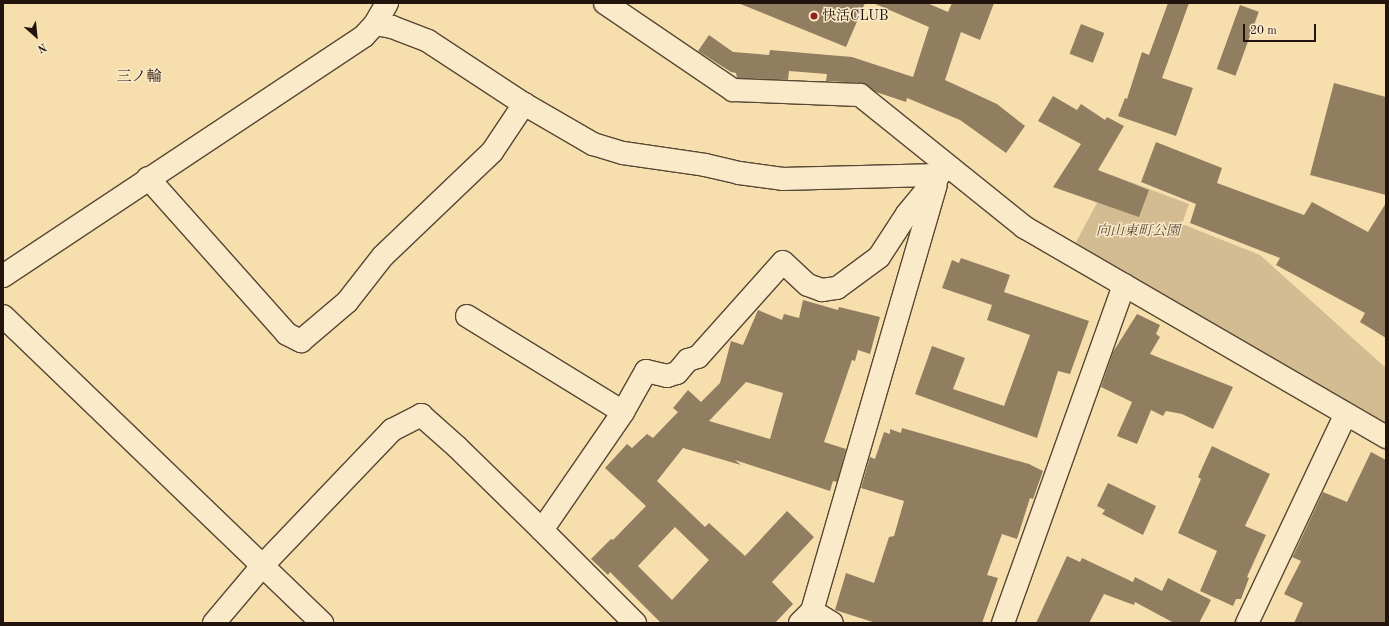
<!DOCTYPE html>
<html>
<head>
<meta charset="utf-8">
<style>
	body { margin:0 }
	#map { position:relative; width:1389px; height:626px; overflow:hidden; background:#f7dfad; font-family:"Old Standard TT","Noto Serif JP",serif }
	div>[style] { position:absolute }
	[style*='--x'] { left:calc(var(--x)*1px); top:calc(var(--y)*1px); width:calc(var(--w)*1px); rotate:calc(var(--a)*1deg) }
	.green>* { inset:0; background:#d3bc92 }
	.building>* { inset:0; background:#917e60; transform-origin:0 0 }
	.roads { filter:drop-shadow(1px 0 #574734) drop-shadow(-1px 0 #574734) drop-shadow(0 1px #574734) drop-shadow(0 -1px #574734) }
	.minor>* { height:22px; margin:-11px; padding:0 11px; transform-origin:11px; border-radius:11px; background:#faeaca }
	.dots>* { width:11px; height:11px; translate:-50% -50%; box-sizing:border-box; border:2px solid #faeaca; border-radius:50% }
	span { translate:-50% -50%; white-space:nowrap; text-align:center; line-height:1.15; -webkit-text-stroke:3px #faeaca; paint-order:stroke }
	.poi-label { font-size:14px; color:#22140c }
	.left { translate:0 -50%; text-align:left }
	.park-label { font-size:14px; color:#604f3b; font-style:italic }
	.neighbourhood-label { font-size:15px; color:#22140c }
	.frame { position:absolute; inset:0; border:4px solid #22140c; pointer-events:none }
	.north { position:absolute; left:16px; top:16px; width:40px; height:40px; -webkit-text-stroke:3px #faeaca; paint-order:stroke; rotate:153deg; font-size:11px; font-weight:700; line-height:16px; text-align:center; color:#22140c }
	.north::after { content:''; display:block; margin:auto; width:14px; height:18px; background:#22140c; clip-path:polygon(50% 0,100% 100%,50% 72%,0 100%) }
	.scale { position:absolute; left:1243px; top:24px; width:73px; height:18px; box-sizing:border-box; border:2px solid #22140c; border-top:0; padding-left:5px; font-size:12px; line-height:14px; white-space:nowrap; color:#22140c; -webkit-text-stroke:3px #faeaca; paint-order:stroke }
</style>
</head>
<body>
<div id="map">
	<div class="green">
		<div style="clip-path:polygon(1112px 175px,1189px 204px,1182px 224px,1260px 255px,1386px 368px,1386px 425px,1090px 254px,1076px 242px)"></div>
	</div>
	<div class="building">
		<div style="clip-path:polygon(738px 3px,865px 3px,846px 47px)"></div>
		<div style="clip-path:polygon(873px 3px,927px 3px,948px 12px,952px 3px,994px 3px,980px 40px,961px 32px,945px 80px,997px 104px,1025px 126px,1006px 153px,960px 120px,907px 98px,906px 102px,876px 92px,861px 83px,826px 81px,827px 74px,789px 71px,788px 80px,737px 78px,736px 73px,731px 72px,698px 51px,709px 35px,733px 52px,769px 55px,770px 50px,852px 57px,913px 77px,929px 27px)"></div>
		<div style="clip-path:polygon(1168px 3px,1189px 3px,1162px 78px,1193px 88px,1176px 136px,1118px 116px,1125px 98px,1127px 99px,1142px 52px,1149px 55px)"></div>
		<div style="left:1240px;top:5px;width:20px;height:68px;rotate:20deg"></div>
		<div style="left:1081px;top:24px;width:25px;height:32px;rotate:21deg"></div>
		<div style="clip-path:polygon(1334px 83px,1386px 97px,1386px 195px,1310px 175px)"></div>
		<div style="clip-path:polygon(1053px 96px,1077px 110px,1081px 104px,1105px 120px,1107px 117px,1124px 126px,1098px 170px,1149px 190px,1139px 217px,1053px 187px,1081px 144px,1038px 121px)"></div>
		<div style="clip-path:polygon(1156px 142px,1222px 168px,1217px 183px,1304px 215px,1312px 202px,1368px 232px,1386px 203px,1386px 338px,1360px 322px,1365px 313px,1276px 265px,1280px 258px,1190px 223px,1196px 204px,1141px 182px)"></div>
		<div style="clip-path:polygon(961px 258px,1010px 275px,1004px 292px,1089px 321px,1070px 374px,1058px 371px,1037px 438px,915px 394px,932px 346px,965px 358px,953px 389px,1004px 406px,1030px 335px,987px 320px,992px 305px,942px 288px,952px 260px,959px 263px)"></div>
		<div style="clip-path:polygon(evenodd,803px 300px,838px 310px,839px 307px,880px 317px,870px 354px,858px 350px,855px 361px,852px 360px,824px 442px,846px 449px,837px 482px,833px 481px,830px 491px,735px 460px,741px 465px,683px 448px,657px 481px,705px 527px,709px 523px,745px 556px,787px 511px,814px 537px,772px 582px,793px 604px,775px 623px,661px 623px,610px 572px,608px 575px,591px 559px,611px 539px,613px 540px,646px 506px,605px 468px,627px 444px,632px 448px,647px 434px,653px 438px,678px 412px,673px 408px,688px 390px,701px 402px,720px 383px,731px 341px,743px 345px,758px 310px,782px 320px,784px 314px,799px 318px,803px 300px,746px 382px,783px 393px,770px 439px,709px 421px,746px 382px,803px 300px,675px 527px,709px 560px,672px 600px,638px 566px,675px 527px)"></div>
		<div style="clip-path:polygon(1137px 314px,1160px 325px,1156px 334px,1160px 337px,1150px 354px,1233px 387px,1213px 429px,1182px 414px,1166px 411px,1163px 416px,1151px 410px,1137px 444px,1117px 436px,1132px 402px,1101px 387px,1113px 352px)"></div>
		<div style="clip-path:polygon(902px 428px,1029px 464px,1043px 471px,1033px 499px,1030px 498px,1017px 539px,1002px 534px,987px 575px,998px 578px,982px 623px,876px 623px,835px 610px,846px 573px,874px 583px,889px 537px,894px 536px,904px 501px,861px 488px,870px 457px,875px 459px,884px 432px,890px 434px,890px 429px,901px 433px)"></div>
		<div style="clip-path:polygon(1212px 446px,1270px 474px,1245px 526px,1266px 535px,1247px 577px,1249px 578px,1241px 599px,1236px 599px,1233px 606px,1200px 591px,1217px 551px,1178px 533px,1201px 479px,1198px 477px)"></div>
		<div style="clip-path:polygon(1371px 452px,1386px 460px,1386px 623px,1294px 623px,1303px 603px,1284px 594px,1301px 561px,1292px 557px,1294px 554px,1323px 492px,1347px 502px)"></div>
		<div style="clip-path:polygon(1108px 483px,1156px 506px,1143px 535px,1102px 514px,1105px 510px,1097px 506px)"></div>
		<div style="clip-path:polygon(1067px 556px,1080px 562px,1082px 558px,1133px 582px,1135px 577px,1162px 591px,1168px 578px,1211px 600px,1199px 623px,1174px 623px,1135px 602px,1134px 605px,1104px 594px,1089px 623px,1036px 623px)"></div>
	</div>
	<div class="roads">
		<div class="minor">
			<div style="--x:605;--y:3;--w:155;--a:34.2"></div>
			<div style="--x:733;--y:90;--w:127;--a:2.3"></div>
			<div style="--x:860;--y:95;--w:211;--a:38.8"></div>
			<div style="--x:1024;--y:227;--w:419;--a:30.1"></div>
			<div style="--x:375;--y:24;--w:17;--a:10"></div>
			<div style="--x:392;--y:27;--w:39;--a:21"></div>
			<div style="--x:428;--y:41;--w:115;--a:33.3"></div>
			<div style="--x:524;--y:104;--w:80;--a:30.1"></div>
			<div style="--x:593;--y:144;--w:31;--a:17"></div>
			<div style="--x:623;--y:153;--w:83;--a:8.3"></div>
			<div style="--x:705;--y:165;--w:35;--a:13"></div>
			<div style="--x:739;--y:173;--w:44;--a:7.8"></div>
			<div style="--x:783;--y:179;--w:156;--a:-1.5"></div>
			<div style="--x:148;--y:178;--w:209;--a:48.3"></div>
			<div style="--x:287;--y:334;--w:16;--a:27"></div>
			<div style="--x:301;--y:341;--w:60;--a:-40.3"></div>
			<div style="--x:347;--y:302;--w:58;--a:-52"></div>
			<div style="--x:383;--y:256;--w:151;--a:-43.7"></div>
			<div style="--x:492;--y:152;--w:58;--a:-56.3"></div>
			<div style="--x:3;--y:276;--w:433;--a:-33.6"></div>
			<div style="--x:364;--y:36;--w:16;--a:-47"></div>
			<div style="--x:375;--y:24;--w:24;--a:-60"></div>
			<div style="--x:3;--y:316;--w:443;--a:43.9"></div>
			<div style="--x:467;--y:316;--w:183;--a:31.6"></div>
			<div style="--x:812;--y:611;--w:23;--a:31"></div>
			<div style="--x:214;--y:623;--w:76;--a:-49.8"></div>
			<div style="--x:263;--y:565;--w:187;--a:-46.3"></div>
			<div style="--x:392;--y:430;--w:33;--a:-27"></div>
			<div style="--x:421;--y:415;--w:48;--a:41.6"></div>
			<div style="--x:457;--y:447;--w:119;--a:44.3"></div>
			<div style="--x:635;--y:623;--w:132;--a:-135"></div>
			<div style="--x:542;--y:530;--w:143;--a:-55.5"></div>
			<div style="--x:623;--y:412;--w:47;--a:-60.7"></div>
			<div style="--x:646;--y:371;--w:22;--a:13"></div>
			<div style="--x:667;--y:376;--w:10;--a:-17"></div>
			<div style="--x:677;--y:373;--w:17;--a:-50"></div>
			<div style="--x:688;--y:360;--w:10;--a:-17"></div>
			<div style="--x:698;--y:357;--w:127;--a:-48.2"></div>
			<div style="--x:783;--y:262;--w:34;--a:43"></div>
			<div style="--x:808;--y:285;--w:15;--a:20"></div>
			<div style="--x:822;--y:290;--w:15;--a:-8"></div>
			<div style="--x:837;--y:288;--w:52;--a:-36.4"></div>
			<div style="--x:879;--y:257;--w:51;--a:-56.9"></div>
			<div style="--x:907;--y:214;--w:50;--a:-50.6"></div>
			<div style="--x:800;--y:623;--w:17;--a:-45"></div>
			<div style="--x:812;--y:611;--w:444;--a:-73.8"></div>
			<div style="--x:1003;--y:623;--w:359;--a:-70.3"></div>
			<div style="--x:1247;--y:623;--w:231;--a:-64.7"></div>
		</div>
	</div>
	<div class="dots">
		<div style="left:814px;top:16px;background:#8f2418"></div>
	</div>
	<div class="poi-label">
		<span class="left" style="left:822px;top:16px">快活CLUB</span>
	</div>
	<div class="park-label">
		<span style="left:1138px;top:231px">向山東町公園</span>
	</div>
	<div class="neighbourhood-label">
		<span style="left:139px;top:78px">三ノ輪</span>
	</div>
	<div class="frame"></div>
	<div class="north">N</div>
	<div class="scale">20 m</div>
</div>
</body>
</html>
